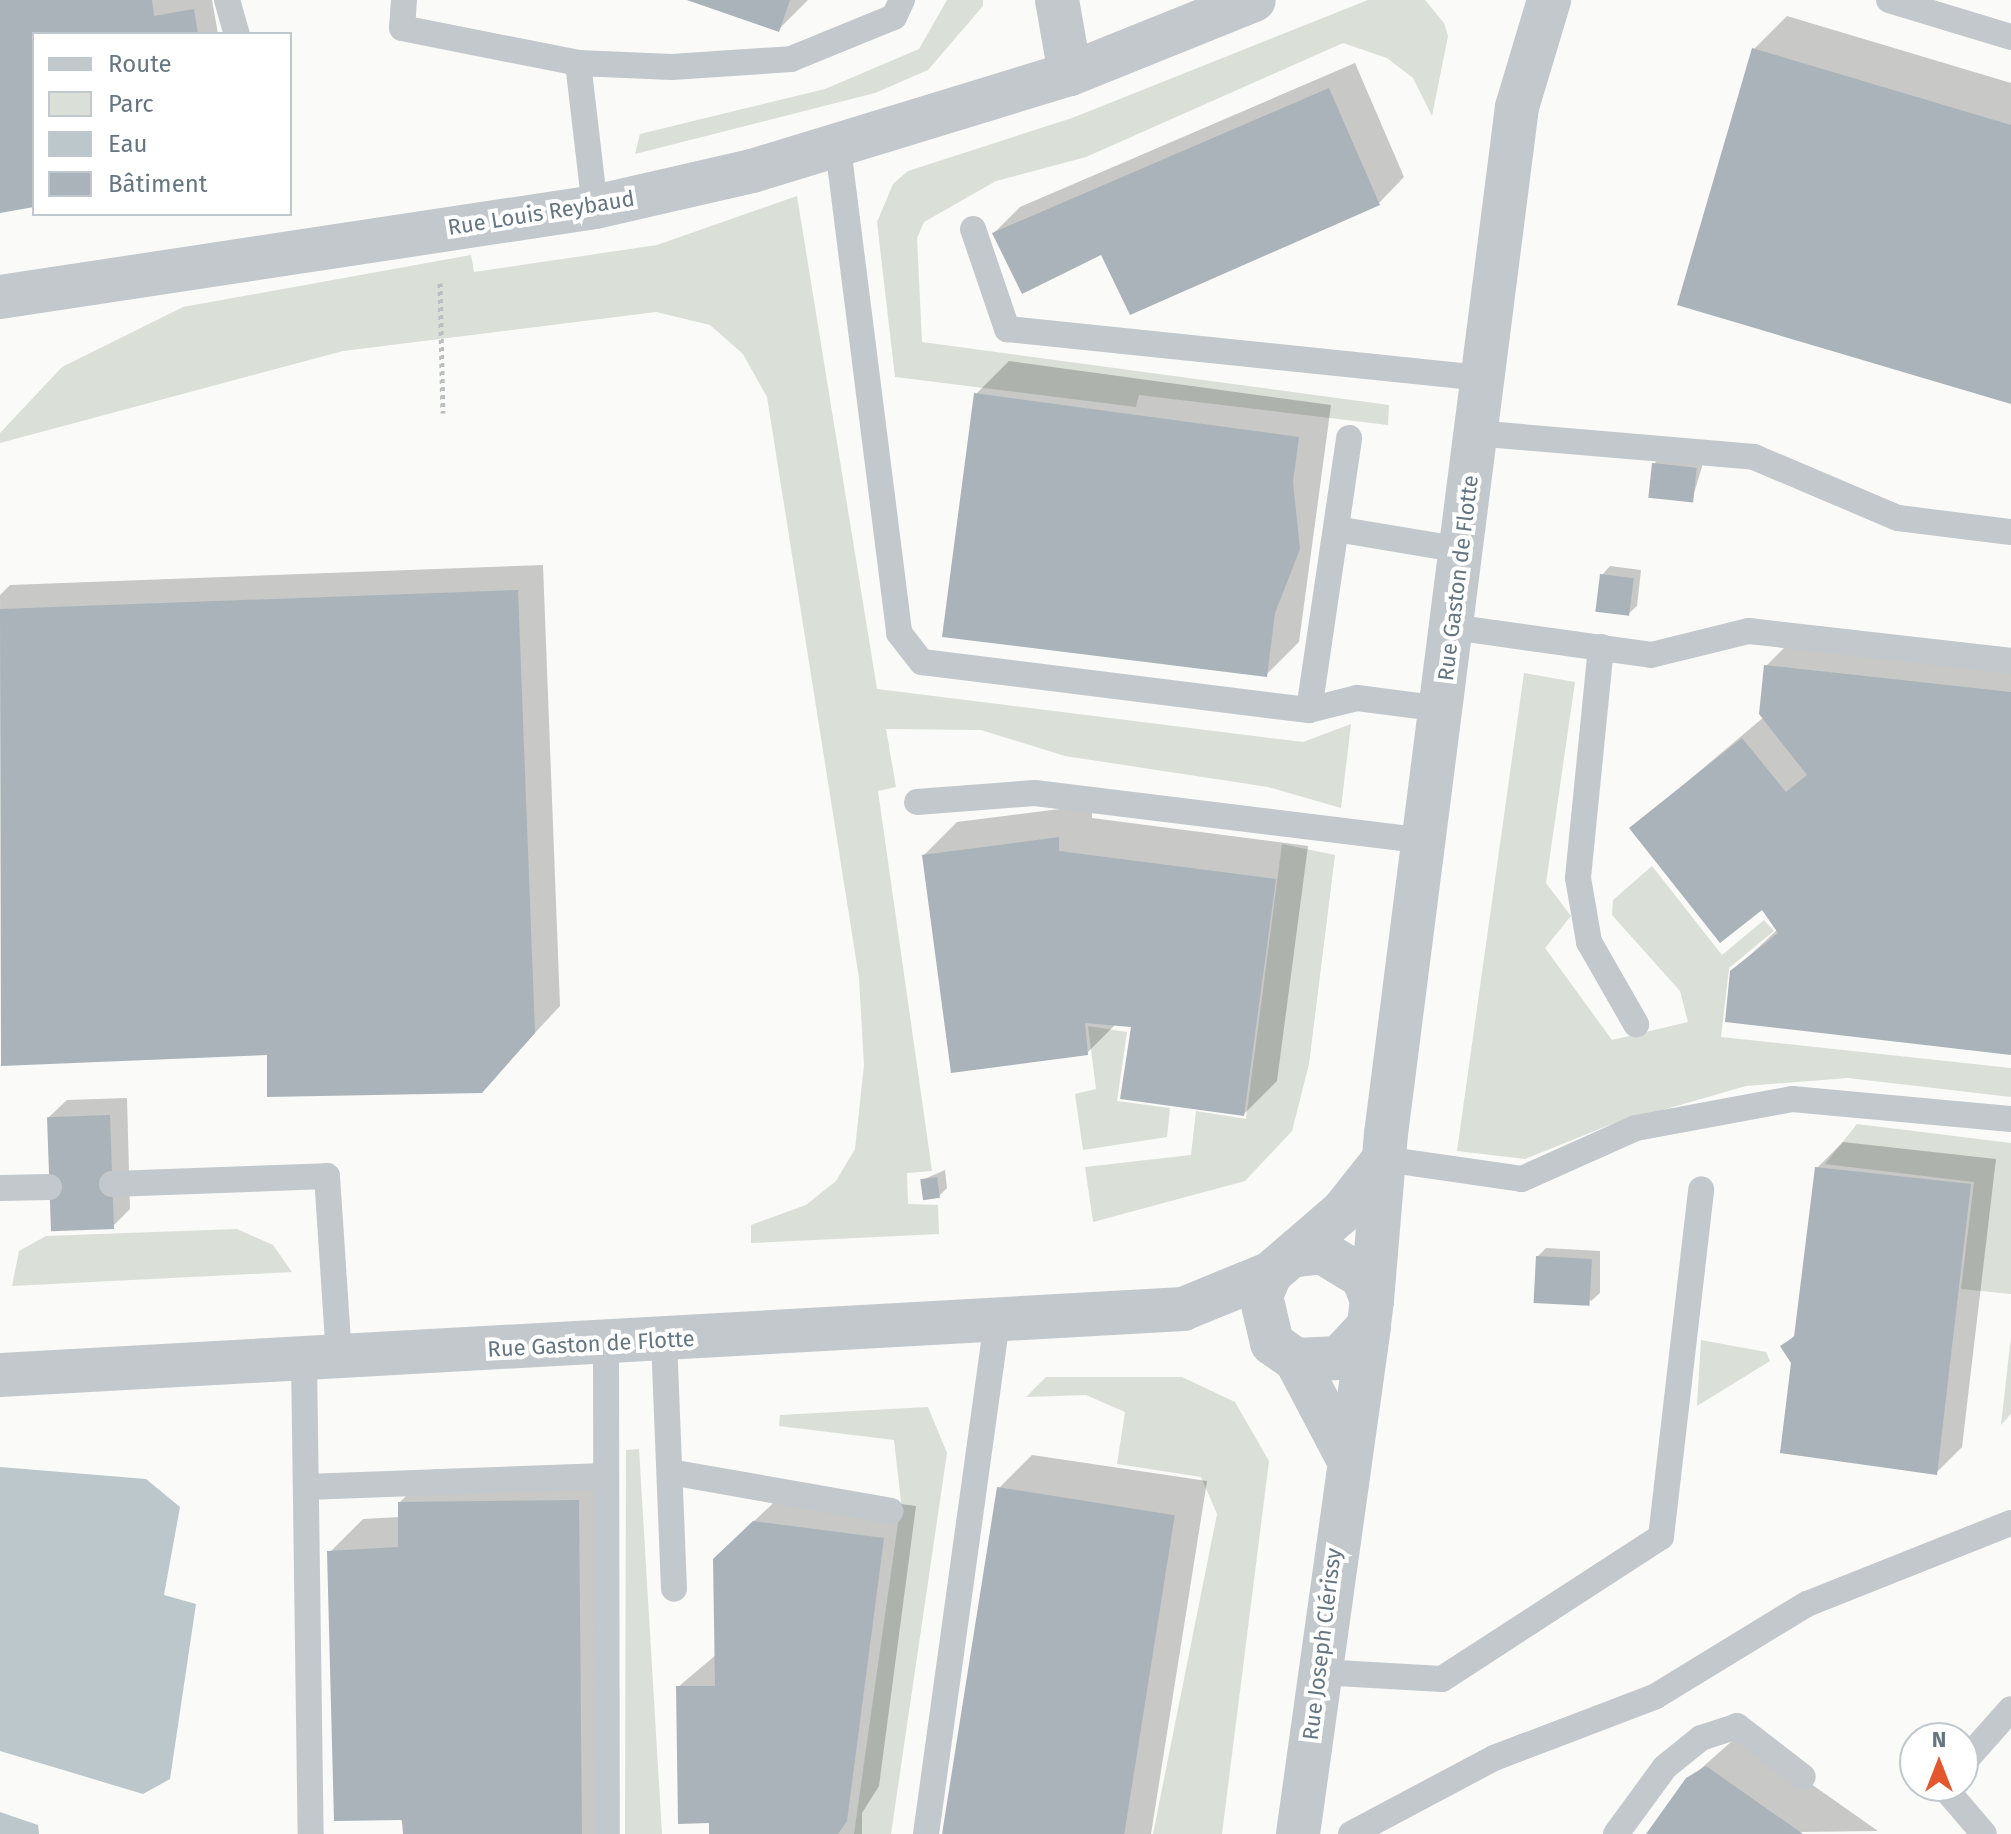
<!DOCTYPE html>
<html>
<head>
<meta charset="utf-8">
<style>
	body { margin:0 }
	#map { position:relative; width:2011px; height:1834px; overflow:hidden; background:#fafaf8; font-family:"Fira Sans",sans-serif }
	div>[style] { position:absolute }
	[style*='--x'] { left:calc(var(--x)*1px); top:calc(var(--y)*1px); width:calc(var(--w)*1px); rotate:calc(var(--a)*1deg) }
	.green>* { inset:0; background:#dadfd7 }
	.water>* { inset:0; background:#bbc7cb }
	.shadow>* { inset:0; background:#0003 }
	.building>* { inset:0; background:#aab3b9; transform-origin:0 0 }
	.path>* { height:5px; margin-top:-2.5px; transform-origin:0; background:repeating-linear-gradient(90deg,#bbbfc2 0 4px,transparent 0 8px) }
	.service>* { height:26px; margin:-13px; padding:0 13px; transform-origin:13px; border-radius:13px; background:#c3c8cc }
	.minor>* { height:44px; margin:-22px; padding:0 22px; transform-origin:22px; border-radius:22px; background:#c3c8cc }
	span { translate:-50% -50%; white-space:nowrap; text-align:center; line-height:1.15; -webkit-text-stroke:8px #fff; paint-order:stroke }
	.street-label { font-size:22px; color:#657683 }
	.legend { position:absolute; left:32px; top:32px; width:260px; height:184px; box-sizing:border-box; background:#fff; border:2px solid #c1c8cd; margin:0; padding:10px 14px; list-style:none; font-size:24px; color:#657683 }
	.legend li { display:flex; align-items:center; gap:16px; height:40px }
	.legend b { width:40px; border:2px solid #c1c8cd }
	.north { position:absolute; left:1899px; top:1722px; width:80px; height:80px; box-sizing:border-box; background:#fff; border:2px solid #c1c8cd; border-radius:50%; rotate:0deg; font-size:22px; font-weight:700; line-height:32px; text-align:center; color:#657683 }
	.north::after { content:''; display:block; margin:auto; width:28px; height:36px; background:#e4572e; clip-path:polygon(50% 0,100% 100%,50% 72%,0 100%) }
</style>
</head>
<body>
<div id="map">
	<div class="green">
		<div style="clip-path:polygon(947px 0,983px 0,983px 6px,928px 70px,875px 93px,635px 154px,640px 134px,825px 89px,919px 49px)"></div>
		<div style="clip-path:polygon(1368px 0,1425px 0,1444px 23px,1448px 36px,1432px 116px,1413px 78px,1387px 58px,1343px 43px,1086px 157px,996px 181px,924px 222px,917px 238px,922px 342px,1389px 405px,1388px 425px,1139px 395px,1136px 407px,895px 377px,877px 222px,893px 184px,908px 171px,1072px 118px)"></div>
		<div style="clip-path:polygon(797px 196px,877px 689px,1303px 742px,1351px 724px,1341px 808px,1268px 787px,1065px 756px,981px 730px,886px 729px,896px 787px,878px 791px,932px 1171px,907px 1173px,908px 1204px,938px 1205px,939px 1234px,751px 1243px,751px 1225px,806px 1205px,836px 1181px,855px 1149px,864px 1065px,859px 978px,767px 397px,743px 354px,710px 325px,656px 312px,343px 351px,0 443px,0 433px,62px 367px,183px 307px,471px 255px,474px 272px,657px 245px)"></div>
		<div style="clip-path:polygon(1524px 673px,1575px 682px,1546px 883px,1571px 916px,1545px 948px,1612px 1040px,1688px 1022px,1680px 991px,1612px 915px,1613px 900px,1652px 866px,1722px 955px,1764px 920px,1774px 931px,1729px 968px,1721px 1037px,2011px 1068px,2011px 1097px,1848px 1078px,1746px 1086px,1607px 1126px,1525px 1159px,1457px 1151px)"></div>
		<div style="clip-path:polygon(1282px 844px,1335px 855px,1309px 1064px,1292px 1131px,1245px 1181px,1093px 1222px,1085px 1167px,1191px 1155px,1196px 1111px,1246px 1119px)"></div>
		<div style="clip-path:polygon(1088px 1026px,1127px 1032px,1117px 1101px,1170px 1108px,1167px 1137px,1083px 1150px,1075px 1094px,1096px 1089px)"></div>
		<div style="clip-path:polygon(1857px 1124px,2011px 1143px,2011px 1294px,1961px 1289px,1974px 1182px,1825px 1164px)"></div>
		<div style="clip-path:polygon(237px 1229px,273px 1245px,292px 1272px,12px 1286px,19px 1251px,46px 1236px)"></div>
		<div style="clip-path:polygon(2011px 1337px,2011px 1414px,2001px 1425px)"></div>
		<div style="clip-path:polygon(1701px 1340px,1766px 1352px,1770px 1361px,1697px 1406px)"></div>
		<div style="clip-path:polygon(1046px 1377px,1182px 1377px,1235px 1402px,1269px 1461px,1222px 1834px,1153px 1834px,1217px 1514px,1201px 1477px,1117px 1464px,1125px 1412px,1086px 1395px,1026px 1397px)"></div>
		<div style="clip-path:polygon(928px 1407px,947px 1453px,891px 1834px,854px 1834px,901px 1502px,894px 1440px,779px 1426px,780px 1415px)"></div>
		<div style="clip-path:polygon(639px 1449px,662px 1834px,625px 1834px,626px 1450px)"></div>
	</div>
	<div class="water">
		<div style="clip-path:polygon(0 1467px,146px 1479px,180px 1507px,164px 1595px,196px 1604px,170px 1779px,143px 1794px,0 1751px)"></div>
		<div style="clip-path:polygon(0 1812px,38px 1825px,39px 1834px,0 1834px)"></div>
	</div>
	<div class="shadow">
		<div style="clip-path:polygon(0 0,212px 0,218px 34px,34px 34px,34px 205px,0 211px)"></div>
		<div style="clip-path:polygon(687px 0,808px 0,778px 30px)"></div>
		<div style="clip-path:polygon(1787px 16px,2011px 83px,2011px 402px,1754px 49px)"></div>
		<div style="clip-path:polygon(1355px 63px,1404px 177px,1379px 203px,1102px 253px,994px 233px,1020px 207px)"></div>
		<div style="clip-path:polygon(1009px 361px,1331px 405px,1299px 642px,1266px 675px,976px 394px)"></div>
		<div style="clip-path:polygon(1663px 455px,1704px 460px,1692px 500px,1654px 464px)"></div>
		<div style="clip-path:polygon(543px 565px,560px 1006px,481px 1091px,269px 1053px,3px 1064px,0 595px,10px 585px)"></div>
		<div style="clip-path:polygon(1610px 566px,1641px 570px,1637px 606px,1628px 614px,1602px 575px)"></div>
		<div style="clip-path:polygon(1799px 633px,2011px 656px,2011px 1053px,1732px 972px,1778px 929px,1762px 907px,1632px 828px,1764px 717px,1766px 666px)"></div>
		<div style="clip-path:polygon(1092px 805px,1092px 818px,1308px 846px,1277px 1081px,1244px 1114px,1133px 1026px,1116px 1024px,1087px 1053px,924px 855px,957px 822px)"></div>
		<div style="clip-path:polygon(127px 1098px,130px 1209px,112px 1227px,49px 1117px,67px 1100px)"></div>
		<div style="clip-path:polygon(1843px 1142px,1996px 1159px,1962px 1447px,1936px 1473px,1783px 1346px,1796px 1334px,1817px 1168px)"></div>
		<div style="clip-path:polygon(945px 1170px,947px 1188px,939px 1196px,922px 1180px)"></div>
		<div style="clip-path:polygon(1546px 1248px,1600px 1251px,1600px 1293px,1591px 1301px,1538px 1256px)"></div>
		<div style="clip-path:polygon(1032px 1455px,1207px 1481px,1151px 1834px,945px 1834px,999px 1488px)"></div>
		<div style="clip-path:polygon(611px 1467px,614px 1834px,405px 1834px,330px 1552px,363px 1519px,400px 1517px,400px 1502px,433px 1469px)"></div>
		<div style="clip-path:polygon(788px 1489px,916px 1506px,879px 1786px,862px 1813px,862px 1834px,711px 1834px,678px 1687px,717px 1654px,749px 1526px)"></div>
		<div style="clip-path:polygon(1740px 1734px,1878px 1831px,1648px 1834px,1688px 1780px)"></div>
	</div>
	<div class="building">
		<div style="clip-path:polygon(0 0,152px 0,154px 16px,194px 9px,198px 34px,34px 34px,34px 207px,0 213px)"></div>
		<div style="clip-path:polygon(687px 0,790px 0,779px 32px)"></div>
		<div style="clip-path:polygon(1752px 48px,2011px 125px,2011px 404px,1677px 305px)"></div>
		<div style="clip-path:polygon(1329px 88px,1380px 205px,1130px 315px,1101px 255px,1022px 294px,992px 233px)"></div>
		<div style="clip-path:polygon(974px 393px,1299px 437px,1293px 482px,1300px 549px,1275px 613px,1267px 677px,942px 637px)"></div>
		<div style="left:1652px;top:463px;width:45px;height:35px;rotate:6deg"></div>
		<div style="left:1600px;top:574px;width:34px;height:38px;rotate:7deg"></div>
		<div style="clip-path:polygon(518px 590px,535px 1033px,482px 1093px,267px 1097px,267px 1055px,1px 1066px,0 609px)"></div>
		<div style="clip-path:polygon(1764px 665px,2011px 692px,2011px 1055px,1725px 1022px,1730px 971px,1778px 933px,1762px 910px,1720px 943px,1629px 828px,1742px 738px,1786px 792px,1807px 775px,1759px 714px)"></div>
		<div style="clip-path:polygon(1059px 837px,1059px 851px,1276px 879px,1244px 1116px,1120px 1099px,1131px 1027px,1085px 1023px,1088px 1055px,951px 1073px,922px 855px)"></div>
		<div style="left:110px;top:1115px;width:114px;height:63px;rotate:88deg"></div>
		<div style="clip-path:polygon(1815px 1167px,1971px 1184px,1937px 1475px,1780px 1453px,1791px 1363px,1780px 1346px,1794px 1337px)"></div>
		<div style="left:937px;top:1177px;width:21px;height:17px;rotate:82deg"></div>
		<div style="left:1536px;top:1256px;width:56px;height:47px;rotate:3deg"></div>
		<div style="left:997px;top:1487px;width:180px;height:351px;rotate:9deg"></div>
		<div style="clip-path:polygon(579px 1500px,582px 1834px,403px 1834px,402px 1820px,334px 1821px,327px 1551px,398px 1547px,398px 1502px)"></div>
		<div style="clip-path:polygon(753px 1521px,884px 1538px,847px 1821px,838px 1834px,709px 1834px,709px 1823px,678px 1824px,676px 1686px,715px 1686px,713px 1559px)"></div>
		<div style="clip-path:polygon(1706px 1766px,1803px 1834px,1646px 1834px,1686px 1778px)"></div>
	</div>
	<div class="path">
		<div style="--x:440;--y:283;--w:130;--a:88.7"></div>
	</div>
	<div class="service">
		<div style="--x:227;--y:0;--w:35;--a:74"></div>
		<div style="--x:404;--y:0;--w:28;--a:94"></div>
		<div style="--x:402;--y:28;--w:179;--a:11.2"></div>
		<div style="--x:578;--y:63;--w:145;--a:83.3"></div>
		<div style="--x:1889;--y:0;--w:127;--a:16.9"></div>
		<div style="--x:578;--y:63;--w:94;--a:2.4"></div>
		<div style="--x:672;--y:67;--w:119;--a:-3.8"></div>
		<div style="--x:791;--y:59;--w:111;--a:-22.2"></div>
		<div style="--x:894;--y:17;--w:19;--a:-65"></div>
		<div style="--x:838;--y:148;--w:489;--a:82.8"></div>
		<div style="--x:899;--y:633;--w:37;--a:52"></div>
		<div style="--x:922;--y:662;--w:390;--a:7.1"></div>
		<div style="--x:1309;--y:710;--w:49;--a:-14"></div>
		<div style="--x:1357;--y:698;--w:87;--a:7.3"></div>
		<div style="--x:973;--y:229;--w:106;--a:71.2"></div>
		<div style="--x:1007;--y:329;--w:478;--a:5.9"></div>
		<div style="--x:1475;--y:433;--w:280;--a:4.9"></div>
		<div style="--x:1754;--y:457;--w:156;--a:23"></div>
		<div style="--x:1898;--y:518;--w:114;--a:7.1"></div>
		<div style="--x:1336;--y:529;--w:128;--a:9.5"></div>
		<div style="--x:1452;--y:627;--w:201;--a:8"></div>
		<div style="--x:1651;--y:655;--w:101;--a:-13.8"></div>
		<div style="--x:1749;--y:631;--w:264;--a:6.5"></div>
		<div style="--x:1601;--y:647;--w:232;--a:95.7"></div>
		<div style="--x:1578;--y:878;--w:65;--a:80.2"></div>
		<div style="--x:1589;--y:942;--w:95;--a:60.2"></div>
		<div style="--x:1309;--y:710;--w:275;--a:-81.6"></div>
		<div style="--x:917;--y:802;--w:118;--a:-4.4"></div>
		<div style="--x:1035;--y:793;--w:395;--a:7"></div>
		<div style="--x:1384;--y:1159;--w:139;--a:8.2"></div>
		<div style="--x:1522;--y:1179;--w:125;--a:-24.1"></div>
		<div style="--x:1636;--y:1128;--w:159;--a:-10.5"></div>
		<div style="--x:1792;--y:1099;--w:220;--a:5.2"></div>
		<div style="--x:112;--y:1184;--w:215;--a:-2.1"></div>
		<div style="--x:327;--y:1176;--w:182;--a:86.2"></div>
		<div style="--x:0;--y:1188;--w:49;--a:-1.2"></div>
		<div style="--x:664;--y:1340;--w:249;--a:87.7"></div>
		<div style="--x:606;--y:1343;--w:491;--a:89.9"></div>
		<div style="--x:304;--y:1359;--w:475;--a:89.2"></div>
		<div style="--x:670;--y:1472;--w:224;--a:10"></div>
		<div style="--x:306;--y:1487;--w:298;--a:-2.1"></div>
		<div style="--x:1319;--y:1672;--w:123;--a:3.3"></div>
		<div style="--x:1442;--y:1679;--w:261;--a:-33"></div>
		<div style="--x:1661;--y:1537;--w:350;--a:-83.4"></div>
		<div style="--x:1963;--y:1763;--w:72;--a:-48.4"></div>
		<div style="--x:1943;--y:1786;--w:63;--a:49.5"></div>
		<div style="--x:926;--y:1834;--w:518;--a:-82.12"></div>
		<div style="--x:1351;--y:1834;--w:162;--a:-28"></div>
		<div style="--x:1494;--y:1758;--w:173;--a:-20.9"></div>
		<div style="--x:1656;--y:1696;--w:177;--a:-31.4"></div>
		<div style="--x:1807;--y:1604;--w:219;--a:-21.7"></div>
		<div style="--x:1616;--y:1834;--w:83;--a:-53.8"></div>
		<div style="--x:1665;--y:1767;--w:46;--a:-38.9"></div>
		<div style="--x:1701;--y:1738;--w:38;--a:-18"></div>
		<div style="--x:1737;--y:1726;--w:83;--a:37.7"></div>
	</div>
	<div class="minor">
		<div style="--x:1057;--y:0;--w:75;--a:80"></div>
		<div style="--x:0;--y:297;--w:602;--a:-8.6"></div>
		<div style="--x:595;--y:207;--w:161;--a:-12.9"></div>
		<div style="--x:752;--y:171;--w:332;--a:-17"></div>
		<div style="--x:1070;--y:74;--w:198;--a:-21.9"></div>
		<div style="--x:1298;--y:1255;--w:24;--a:-7"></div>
		<div style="--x:1322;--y:1252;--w:48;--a:31.4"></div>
		<div style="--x:1363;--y:1277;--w:25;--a:69"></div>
		<div style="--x:1372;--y:1300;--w:26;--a:97"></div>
		<div style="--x:1369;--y:1326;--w:44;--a:133.2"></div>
		<div style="--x:1339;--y:1358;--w:43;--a:177.3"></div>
		<div style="--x:1296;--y:1360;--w:29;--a:-145"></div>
		<div style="--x:1272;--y:1343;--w:48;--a:-103.2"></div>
		<div style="--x:1261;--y:1296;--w:25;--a:-67"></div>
		<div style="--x:1271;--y:1273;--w:95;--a:-40.7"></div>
		<div style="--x:1343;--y:1211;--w:66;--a:-51.7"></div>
		<div style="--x:1372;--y:1300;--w:167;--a:-85.2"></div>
		<div style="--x:1386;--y:1134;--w:1035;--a:-82.73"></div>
		<div style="--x:1517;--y:107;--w:112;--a:-73.3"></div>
		<div style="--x:1296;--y:1360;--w:107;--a:62.2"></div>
		<div style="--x:0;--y:1375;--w:1185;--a:-3.19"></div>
		<div style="--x:1183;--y:1309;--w:95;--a:-22.2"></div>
		<div style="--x:1298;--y:1834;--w:513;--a:-82.04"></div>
	</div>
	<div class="street-label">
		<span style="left:541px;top:213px;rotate:-9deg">Rue Louis Reybaud</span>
		<span style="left:1458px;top:578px;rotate:-83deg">Rue Gaston de Flotte</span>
		<span style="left:591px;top:1344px;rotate:-3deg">Rue Gaston de Flotte</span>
		<span style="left:1322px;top:1644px;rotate:-83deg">Rue Joseph Clérissy</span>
	</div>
	<ul class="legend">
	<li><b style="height:10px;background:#c3c8cc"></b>Route</li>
	<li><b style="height:22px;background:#dadfd7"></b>Parc</li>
	<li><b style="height:22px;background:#bbc7cb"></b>Eau</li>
	<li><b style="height:22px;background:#aab3b9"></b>Bâtiment</li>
	</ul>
	<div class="north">N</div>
</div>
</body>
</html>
